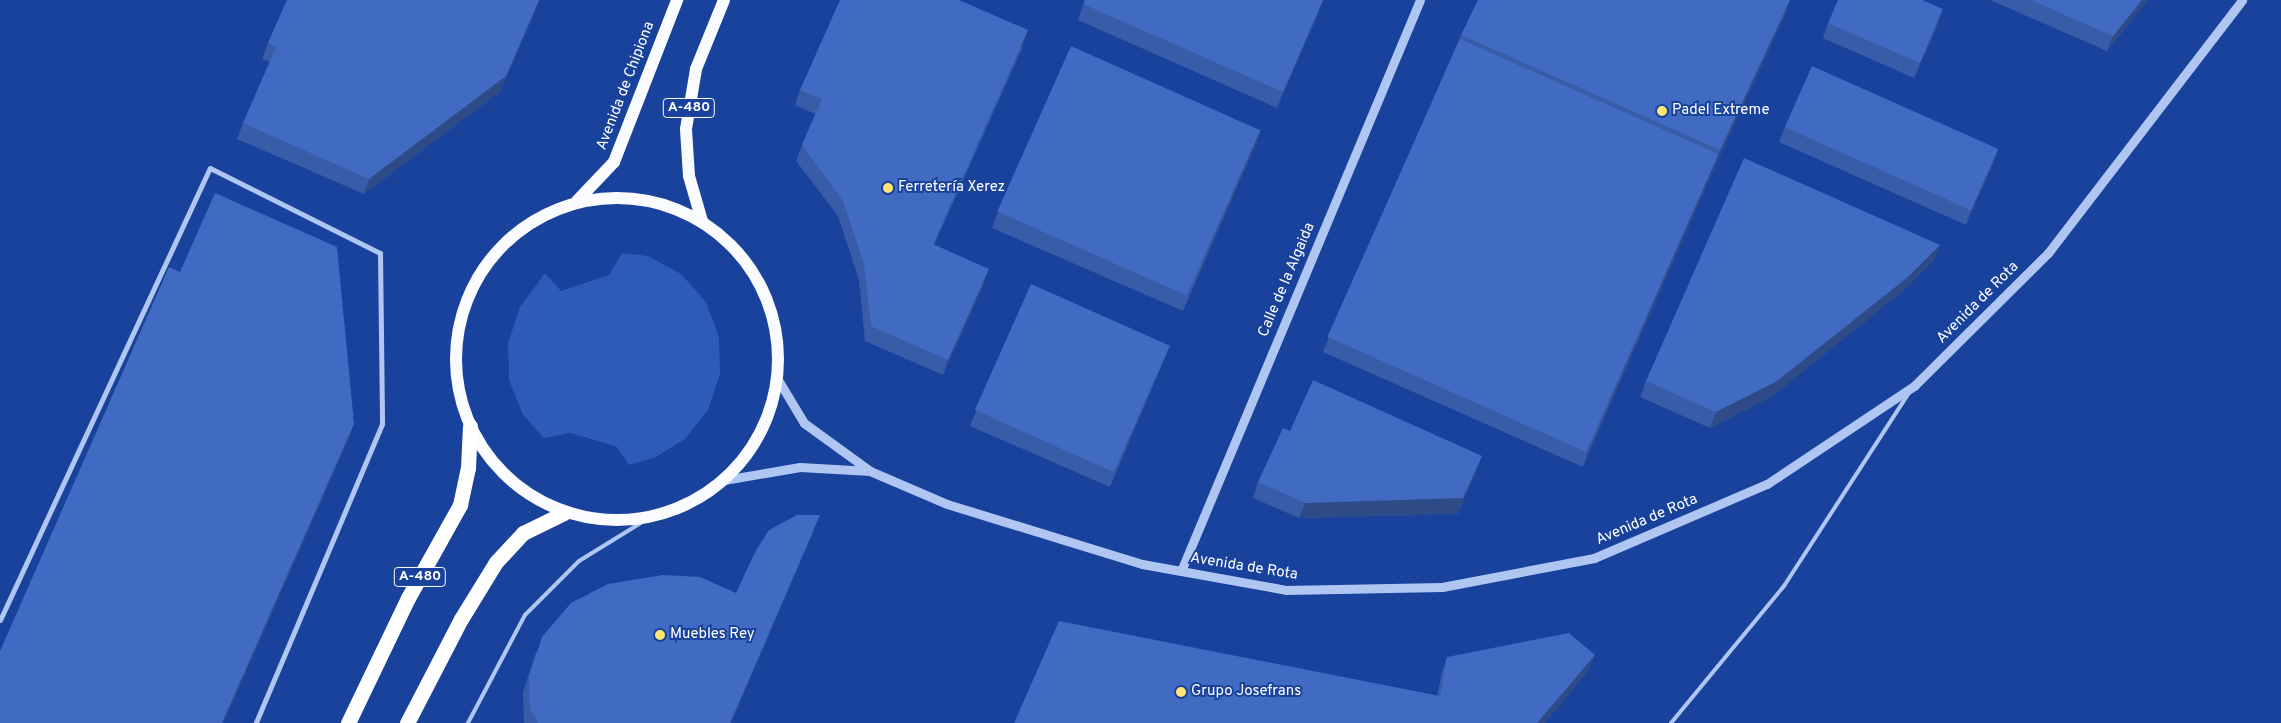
<!DOCTYPE html>
<html>
<head>
<meta charset="utf-8">
<style>
	body { margin:0 }
	#map { position:relative; width:2281px; height:723px; overflow:hidden; background:#18429c; font-family:Overpass,sans-serif }
	div>[style] { position:absolute }
	[style*='--x'] { left:calc(var(--x)*1px); top:calc(var(--y)*1px); width:calc(var(--w)*1px); rotate:calc(var(--a)*1deg) }
	.green>* { inset:0; background:#2c5bba }
	.service>* { height:4px; margin:-2px; padding:0 2px; transform-origin:2px; border-radius:2px; background:#afc6f2 }
	.minor>* { height:5px; margin:-2.5px; padding:0 2.5px; transform-origin:2.5px; border-radius:2.5px; background:#afc6f2 }
	.tertiary>* { height:9px; margin:-4.5px; padding:0 4.5px; transform-origin:4.5px; border-radius:4.5px; background:#afc6f2 }
	.primary>* { height:12px; margin:-6px; padding:0 6px; transform-origin:6px; border-radius:6px; background:#fafbff }
	.primary>.ring { margin:-6px; padding:0; box-sizing:content-box; background:none; border:12px solid #fafbff; border-radius:50% }
	.motorway>* { height:15px; margin:-7.5px; padding:0 7.5px; transform-origin:7.5px; border-radius:7.5px; background:#fff }
	.wall>* { inset:0; background:#385ca7 }
	.shaded-wall>* { inset:0; background:#2e4b88; transform-origin:0 0 }
	.building>* { inset:0; background:#416bc2; transform-origin:0 0 }
	.dots>* { width:14px; height:14px; translate:-50% -50%; box-sizing:border-box; border:2px solid #18429c; border-radius:50% }
	span { translate:-50% -50%; white-space:nowrap; text-align:center; line-height:1.15; -webkit-text-stroke:4px #18429c; paint-order:stroke }
	.shield-label span { padding:1px 4px; background:#18429c; border:1px solid; border-radius:4px; -webkit-text-stroke-width:0 }
	.shield-label { font-size:14px; color:#fff; font-weight:700 }
	.street-label { font-size:15px; color:#fff }
	.poi-label { font-size:15px; color:#fff }
	.left { translate:0 -50%; text-align:left }
</style>
</head>
<body>
<div id="map">
	<div class="green">
		<div style="clip-path:polygon(622px 253px,648px 256px,681px 274px,706px 302px,719px 337px,720px 374px,708px 410px,685px 439px,654px 458px,629px 465px,617px 447px,571px 433px,544px 438px,523px 415px,509px 380px,508px 343px,520px 307px,545px 273px,561px 291px,609px 275px)"></div>
	</div>
	<div class="service">
		<div style="--x:468;--y:723;--w:122;--a:-62.2"></div>
		<div style="--x:525;--y:615;--w:76;--a:-45"></div>
		<div style="--x:579;--y:561;--w:82;--a:-31.6"></div>
		<div style="--x:1671;--y:723;--w:178;--a:-50.5"></div>
		<div style="--x:1784;--y:586;--w:230;--a:-57.1"></div>
	</div>
	<div class="minor">
		<div style="--x:0;--y:620;--w:498;--a:-65.1"></div>
		<div style="--x:210;--y:168;--w:190;--a:26.6"></div>
		<div style="--x:380;--y:253;--w:171;--a:89.3"></div>
		<div style="--x:382;--y:424;--w:324;--a:112.9"></div>
	</div>
	<div class="tertiary">
		<div style="--x:777;--y:378;--w:52;--a:59"></div>
		<div style="--x:804;--y:423;--w:82;--a:36"></div>
		<div style="--x:870;--y:471;--w:84;--a:23.2"></div>
		<div style="--x:947;--y:504;--w:204;--a:17.1"></div>
		<div style="--x:1142;--y:564;--w:146;--a:10.2"></div>
		<div style="--x:1286;--y:590;--w:156;--a:-1.1"></div>
		<div style="--x:1442;--y:587;--w:155;--a:-10.8"></div>
		<div style="--x:1594;--y:558;--w:188;--a:-23.2"></div>
		<div style="--x:1767;--y:484;--w:177;--a:-33.7"></div>
		<div style="--x:1914;--y:386;--w:189;--a:-44.8"></div>
		<div style="--x:2048;--y:253;--w:319;--a:-52.5"></div>
		<div style="--x:724;--y:480;--w:77;--a:-9.7"></div>
		<div style="--x:800;--y:467;--w:70;--a:3.3"></div>
		<div style="--x:1181;--y:571;--w:619;--a:-67.29"></div>
	</div>
	<div class="primary">
		<div class="ring" style="left:456px;top:198px;width:310px;height:310px"></div>
		<div style="--x:577;--y:201;--w:54;--a:-46.5"></div>
		<div style="--x:614;--y:162;--w:174;--a:-68.7"></div>
		<div style="--x:702;--y:221;--w:47;--a:-106.1"></div>
		<div style="--x:689;--y:176;--w:47;--a:-93.7"></div>
		<div style="--x:686;--y:129;--w:61;--a:-80.5"></div>
		<div style="--x:696;--y:69;--w:74;--a:-67.9"></div>
	</div>
	<div class="motorway">
		<div style="--x:348;--y:723;--w:139;--a:-64.4"></div>
		<div style="--x:408;--y:598;--w:107;--a:-60.8"></div>
		<div style="--x:460;--y:505;--w:38;--a:-78"></div>
		<div style="--x:468;--y:468;--w:42;--a:-87.3"></div>
		<div style="--x:407;--y:723;--w:117;--a:-62.6"></div>
		<div style="--x:461;--y:619;--w:67;--a:-58.4"></div>
		<div style="--x:496;--y:562;--w:40;--a:-47"></div>
		<div style="--x:523;--y:533;--w:46;--a:-26"></div>
	</div>
	<div class="wall">
		<div style="clip-path:polygon(287px 0,540px 0,500px 92px,364px 194px,237px 139px,243px 123px,270px 62px,262px 59px,268px 43px)"></div>
		<div style="clip-path:polygon(1085px 0,1324px 0,1277px 108px,1078px 20px)"></div>
		<div style="clip-path:polygon(1990px 0,2147px 0,2145px 4px,2107px 51px)"></div>
		<div style="clip-path:polygon(1786px 13px,1714px 169px,1583px 467px,1323px 352px,1329px 337px,1461px 35px)"></div>
		<div style="clip-path:polygon(1828px 23px,1938px 25px,1914px 78px,1823px 38px)"></div>
		<div style="clip-path:polygon(1023px 46px,934px 245px,984px 284px,943px 375px,865px 341px,859px 280px,838px 216px,796px 161px,802px 145px,815px 114px,795px 105px,800px 90px)"></div>
		<div style="clip-path:polygon(1785px 127px,1998px 149px,1993px 164px,1966px 225px,1779px 142px)"></div>
		<div style="clip-path:polygon(1261px 129px,1256px 145px,1183px 311px,992px 228px,998px 212px)"></div>
		<div style="clip-path:polygon(1934px 260px,1902px 292px,1771px 397px,1710px 428px,1640px 397px,1646px 381px)"></div>
		<div style="clip-path:polygon(1170px 345px,1164px 360px,1110px 487px,970px 426px,976px 411px)"></div>
		<div style="clip-path:polygon(1290px 431px,1476px 471px,1458px 514px,1299px 518px,1253px 498px,1258px 482px)"></div>
		<div style="clip-path:polygon(814px 530px,731px 723px,524px 723px,523px 692px,536px 652px,736px 593px)"></div>
		<div style="clip-path:polygon(1447px 657px,1589px 670px,1545px 723px,1014px 723px,1437px 696px,1442px 672px)"></div>
	</div>
	<div class="shaded-wall">
		<div style="clip-path:polygon(539px 0,540px 0,500px 92px,364px 194px,369px 179px)"></div>
		<div style="clip-path:polygon(1323px 0,1324px 0,1277px 108px,1283px 92px)"></div>
		<div style="clip-path:polygon(1790px 0,1786px 13px,1714px 169px,1583px 467px,1588px 452px,1720px 150px)"></div>
		<div style="clip-path:polygon(2142px 0,2147px 0,2145px 4px,2107px 51px,2113px 36px)"></div>
		<div style="clip-path:polygon(1943px 9px,1938px 25px,1914px 78px,1920px 63px)"></div>
		<div style="left:1028px;top:30px;width:17px;height:234px;rotate:107deg"></div>
		<div style="clip-path:polygon(1261px 129px,1256px 145px,1183px 311px,1189px 296px)"></div>
		<div style="clip-path:polygon(1998px 149px,1993px 164px,1966px 225px,1971px 210px)"></div>
		<div style="clip-path:polygon(1940px 245px,1934px 260px,1902px 292px,1771px 397px,1710px 428px,1716px 412px)"></div>
		<div style="clip-path:polygon(989px 269px,984px 284px,943px 375px,948px 360px)"></div>
		<div style="clip-path:polygon(1170px 345px,1164px 360px,1110px 487px,1116px 471px)"></div>
		<div style="clip-path:polygon(354px 424px,349px 439px,224px 723px,222px 723px)"></div>
		<div style="clip-path:polygon(1482px 456px,1476px 471px,1458px 514px,1299px 518px,1305px 503px)"></div>
		<div style="clip-path:polygon(820px 515px,814px 530px,731px 723px,730px 723px)"></div>
		<div style="clip-path:polygon(1595px 655px,1589px 670px,1545px 723px,1537px 723px)"></div>
	</div>
	<div class="building">
		<div style="clip-path:polygon(287px 0,539px 0,506px 76px,369px 179px,243px 123px,276px 47px,268px 43px)"></div>
		<div style="clip-path:polygon(840px 0,959px 0,1028px 30px,933px 244px,989px 269px,948px 360px,871px 326px,864px 264px,843px 201px,802px 145px,822px 99px,800px 90px)"></div>
		<div style="clip-path:polygon(1085px 0,1323px 0,1283px 92px,1083px 4px)"></div>
		<div style="clip-path:polygon(1478px 0,1790px 0,1720px 150px,1461px 35px)"></div>
		<div style="clip-path:polygon(1838px 0,1922px 0,1943px 9px,1920px 63px,1828px 23px)"></div>
		<div style="clip-path:polygon(2031px 0,2142px 0,2113px 36px)"></div>
		<div style="left:1460px;top:39px;width:283px;height:326px;rotate:24deg"></div>
		<div style="left:1071px;top:46px;width:207px;height:181px;rotate:24deg"></div>
		<div style="left:1812px;top:66px;width:204px;height:67px;rotate:24deg"></div>
		<div style="clip-path:polygon(1744px 158px,1940px 245px,1908px 277px,1777px 381px,1716px 412px,1646px 381px)"></div>
		<div style="clip-path:polygon(215px 193px,337px 247px,354px 424px,222px 723px,0 723px,0 651px,169px 267px,180px 272px)"></div>
		<div style="left:1031px;top:284px;width:152px;height:138px;rotate:24deg"></div>
		<div style="clip-path:polygon(1313px 380px,1482px 456px,1463px 498px,1305px 503px,1258px 482px,1283px 428px,1290px 431px)"></div>
		<div style="clip-path:polygon(797px 515px,820px 515px,730px 723px,538px 723px,530px 709px,529px 677px,542px 637px,571px 603px,608px 584px,663px 575px,700px 577px,736px 593px,755px 552px,769px 530px)"></div>
		<div style="clip-path:polygon(1059px 621px,1440px 696px,1447px 657px,1569px 633px,1595px 655px,1537px 723px,1014px 723px)"></div>
	</div>
	<div class="dots">
		<div style="left:1662px;top:111px;background:#ffe670"></div>
		<div style="left:888px;top:188px;background:#ffe670"></div>
		<div style="left:660px;top:635px;background:#ffe670"></div>
		<div style="left:1181px;top:692px;background:#ffe670"></div>
	</div>
	<div class="shield-label">
		<span style="left:689px;top:108px">A-480</span>
		<span style="left:420px;top:577px">A-480</span>
	</div>
	<div class="street-label">
		<span style="left:626px;top:86px;rotate:-69deg">Avenida de Chipiona</span>
		<span style="left:1287px;top:280px;rotate:-67deg">Calle de la Algaida</span>
		<span style="left:1978px;top:303px;rotate:-45deg">Avenida de Rota</span>
		<span style="left:1647px;top:520px;rotate:-23deg">Avenida de Rota</span>
		<span style="left:1244px;top:567px;rotate:9deg">Avenida de Rota</span>
	</div>
	<div class="poi-label">
		<span class="left" style="left:1672px;top:111px">Padel Extreme</span>
		<span class="left" style="left:898px;top:188px">Ferretería Xerez</span>
		<span class="left" style="left:670px;top:635px">Muebles Rey</span>
		<span class="left" style="left:1191px;top:692px">Grupo Josefrans</span>
	</div>
</div>
</body>
</html>
